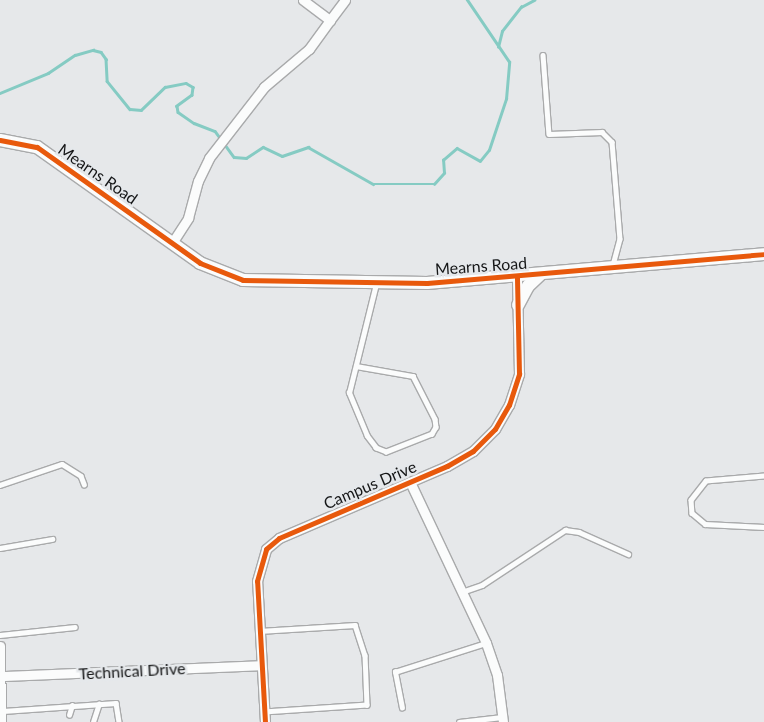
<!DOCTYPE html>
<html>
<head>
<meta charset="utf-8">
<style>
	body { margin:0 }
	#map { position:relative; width:764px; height:722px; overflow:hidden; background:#e6e8ea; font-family:Lato,sans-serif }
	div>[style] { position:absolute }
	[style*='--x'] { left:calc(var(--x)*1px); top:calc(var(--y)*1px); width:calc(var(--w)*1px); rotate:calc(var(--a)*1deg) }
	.stream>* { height:2.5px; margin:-1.25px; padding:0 1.25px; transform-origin:1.25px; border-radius:1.25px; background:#85cbc3 }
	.roads { filter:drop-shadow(1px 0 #a9aaab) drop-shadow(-1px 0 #a9aaab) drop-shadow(0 1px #a9aaab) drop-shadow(0 -1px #a9aaab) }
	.lane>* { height:4.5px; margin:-2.25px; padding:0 2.25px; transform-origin:2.25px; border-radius:2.25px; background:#fbfcfc }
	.street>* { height:9px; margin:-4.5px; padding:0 4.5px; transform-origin:4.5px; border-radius:4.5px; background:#fbfcfc }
	.secondary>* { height:12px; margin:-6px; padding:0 6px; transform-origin:6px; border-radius:6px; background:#fbfcfc }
	.cycleway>* { height:5px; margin:-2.5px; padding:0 2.5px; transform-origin:2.5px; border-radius:2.5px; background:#e8590c }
	span { translate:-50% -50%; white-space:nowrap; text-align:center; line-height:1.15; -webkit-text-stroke:5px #e5e8eb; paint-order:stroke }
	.street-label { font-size:16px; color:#151617 }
</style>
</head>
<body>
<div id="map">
	<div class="stream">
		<div style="--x:498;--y:47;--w:16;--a:-76"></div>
		<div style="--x:502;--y:31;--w:31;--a:-52"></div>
		<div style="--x:521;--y:7;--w:15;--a:-28"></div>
		<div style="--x:0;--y:93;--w:52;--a:-22.6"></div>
		<div style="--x:48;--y:73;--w:32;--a:-34"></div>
		<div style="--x:75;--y:55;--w:19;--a:-16"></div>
		<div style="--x:93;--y:50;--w:8;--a:14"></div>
		<div style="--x:101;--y:52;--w:9;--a:54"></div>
		<div style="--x:106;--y:59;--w:22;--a:87"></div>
		<div style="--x:107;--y:81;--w:36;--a:51"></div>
		<div style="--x:130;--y:109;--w:11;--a:5"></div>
		<div style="--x:141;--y:110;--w:33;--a:-44"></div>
		<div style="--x:165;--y:87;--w:21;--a:-11"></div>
		<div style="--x:186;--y:83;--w:8;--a:30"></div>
		<div style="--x:193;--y:87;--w:8;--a:97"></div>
		<div style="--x:192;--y:95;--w:19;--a:144"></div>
		<div style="--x:177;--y:106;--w:6;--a:81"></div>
		<div style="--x:178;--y:112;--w:19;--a:35"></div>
		<div style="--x:194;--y:123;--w:22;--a:21"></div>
		<div style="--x:215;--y:131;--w:32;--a:54"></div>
		<div style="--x:234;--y:157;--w:12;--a:5"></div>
		<div style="--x:246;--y:158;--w:20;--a:-33"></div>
		<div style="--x:263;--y:147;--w:21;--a:25"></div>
		<div style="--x:282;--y:156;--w:28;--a:-19"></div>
		<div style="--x:308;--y:147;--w:75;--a:29.6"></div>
		<div style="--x:373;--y:184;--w:61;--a:0"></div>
		<div style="--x:434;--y:184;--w:15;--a:-48"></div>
		<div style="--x:444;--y:173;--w:13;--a:-94"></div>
		<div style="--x:443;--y:160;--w:18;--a:-41"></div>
		<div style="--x:457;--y:148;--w:26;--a:29"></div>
		<div style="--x:480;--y:161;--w:14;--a:-51"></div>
		<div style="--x:489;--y:150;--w:54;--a:-71.6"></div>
		<div style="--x:506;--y:99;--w:37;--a:-85"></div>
		<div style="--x:509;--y:62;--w:75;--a:-124.1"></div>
	</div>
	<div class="roads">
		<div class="lane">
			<div style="--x:543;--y:55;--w:79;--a:85.7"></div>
			<div style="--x:549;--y:134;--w:53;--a:-2.2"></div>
			<div style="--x:602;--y:132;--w:14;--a:45"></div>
			<div style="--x:612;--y:142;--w:97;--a:85.3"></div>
			<div style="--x:620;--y:239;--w:28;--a:105"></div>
			<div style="--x:356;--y:366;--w:58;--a:10"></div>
			<div style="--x:413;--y:376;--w:48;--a:62.9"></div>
			<div style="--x:435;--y:419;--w:8;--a:83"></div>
			<div style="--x:436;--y:427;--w:8;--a:120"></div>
			<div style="--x:432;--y:434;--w:49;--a:158.6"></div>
			<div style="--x:386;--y:452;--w:11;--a:-158"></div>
			<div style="--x:376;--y:448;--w:15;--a:-127"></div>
			<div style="--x:367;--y:436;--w:47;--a:-112.7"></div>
			<div style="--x:349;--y:393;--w:112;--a:-76.1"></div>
			<div style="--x:764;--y:476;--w:58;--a:175.1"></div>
			<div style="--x:706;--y:481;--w:24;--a:128"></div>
			<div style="--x:691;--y:500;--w:13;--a:86"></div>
			<div style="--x:692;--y:513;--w:17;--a:40"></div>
			<div style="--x:705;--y:524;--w:59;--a:2.9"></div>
			<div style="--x:0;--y:485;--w:65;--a:-18.7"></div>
			<div style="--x:62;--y:464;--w:22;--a:32"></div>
			<div style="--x:81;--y:476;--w:9;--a:69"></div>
			<div style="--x:0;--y:548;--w:53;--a:-9.8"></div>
			<div style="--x:462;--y:592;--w:21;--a:-19"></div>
			<div style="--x:482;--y:585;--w:100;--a:-33.5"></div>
			<div style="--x:565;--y:530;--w:14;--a:8"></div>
			<div style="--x:579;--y:532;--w:54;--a:24.2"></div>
			<div style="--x:259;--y:631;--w:96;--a:-3.6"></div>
			<div style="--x:355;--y:625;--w:32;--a:72"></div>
			<div style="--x:365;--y:655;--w:50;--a:87.7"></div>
			<div style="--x:367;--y:705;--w:103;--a:176.1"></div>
			<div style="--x:0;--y:635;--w:75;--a:-6.1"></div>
			<div style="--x:402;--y:708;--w:37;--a:-101"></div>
			<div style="--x:395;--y:672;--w:96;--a:-17.7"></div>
			<div style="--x:3;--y:711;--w:113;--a:-4"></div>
			<div style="--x:116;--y:703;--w:19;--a:81"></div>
			<div style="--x:69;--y:715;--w:10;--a:-73"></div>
			<div style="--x:93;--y:722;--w:19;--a:-72"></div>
			<div style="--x:459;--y:722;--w:43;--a:-6.6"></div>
		</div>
		<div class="street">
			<div style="--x:303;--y:0;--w:34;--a:37"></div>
			<div style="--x:330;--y:20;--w:25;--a:-53"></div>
			<div style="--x:172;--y:243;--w:30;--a:-57"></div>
			<div style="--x:188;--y:218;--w:38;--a:-75"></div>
			<div style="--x:198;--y:181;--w:25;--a:-64"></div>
			<div style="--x:209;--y:158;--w:90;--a:-52.2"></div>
			<div style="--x:264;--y:87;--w:59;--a:-40.2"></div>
			<div style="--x:309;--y:49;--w:36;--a:-54"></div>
			<div style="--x:410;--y:482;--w:178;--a:64.7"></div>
			<div style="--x:486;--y:643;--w:34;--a:71"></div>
			<div style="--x:497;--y:675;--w:47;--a:82.7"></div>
			<div style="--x:0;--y:646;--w:76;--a:89.2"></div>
			<div style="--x:2;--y:676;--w:259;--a:-2.4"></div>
			<div style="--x:265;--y:722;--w:141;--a:-93.2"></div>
			<div style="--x:257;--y:581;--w:33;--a:-74"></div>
			<div style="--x:266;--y:549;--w:17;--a:-40"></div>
			<div style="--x:279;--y:538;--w:183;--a:-23.2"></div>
			<div style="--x:447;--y:466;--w:30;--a:-30"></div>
			<div style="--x:473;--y:451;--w:31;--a:-45"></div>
			<div style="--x:495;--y:429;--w:28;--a:-60"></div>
			<div style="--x:509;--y:405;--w:33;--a:-72"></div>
			<div style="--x:519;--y:374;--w:97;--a:-91.2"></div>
		</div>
		<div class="secondary">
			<div style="--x:0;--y:140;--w:38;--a:11"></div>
			<div style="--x:37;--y:147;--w:200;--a:35.4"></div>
			<div style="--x:200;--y:263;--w:46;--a:21.6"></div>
			<div style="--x:243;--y:280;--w:184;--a:0.9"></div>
			<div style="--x:427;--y:283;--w:338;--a:-4.9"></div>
			<div style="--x:518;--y:305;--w:21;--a:-62"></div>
			<div style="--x:528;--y:286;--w:16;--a:-43"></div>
		</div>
	</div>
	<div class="cycleway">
		<div style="--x:0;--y:140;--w:38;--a:11"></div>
		<div style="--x:37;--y:147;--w:200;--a:35.4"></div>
		<div style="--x:200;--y:263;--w:46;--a:21.6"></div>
		<div style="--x:243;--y:280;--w:184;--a:0.9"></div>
		<div style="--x:427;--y:283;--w:338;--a:-4.9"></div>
		<div style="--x:265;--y:722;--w:141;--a:-93.2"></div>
		<div style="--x:257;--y:581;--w:33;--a:-74"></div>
		<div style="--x:266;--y:549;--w:17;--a:-40"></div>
		<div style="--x:279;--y:538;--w:183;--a:-23.2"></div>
		<div style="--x:447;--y:466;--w:30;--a:-30"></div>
		<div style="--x:473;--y:451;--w:31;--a:-45"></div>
		<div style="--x:495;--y:429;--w:28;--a:-60"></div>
		<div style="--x:509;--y:405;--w:33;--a:-72"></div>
		<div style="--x:519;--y:374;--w:97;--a:-91.2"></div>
	</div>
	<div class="street-label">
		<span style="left:98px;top:174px;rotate:35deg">Mearns Road</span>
		<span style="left:481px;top:266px;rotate:-4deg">Mearns Road</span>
		<span style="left:370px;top:485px;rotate:-23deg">Campus Drive</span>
		<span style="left:132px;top:671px;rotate:-3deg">Technical Drive</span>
	</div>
</div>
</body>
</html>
